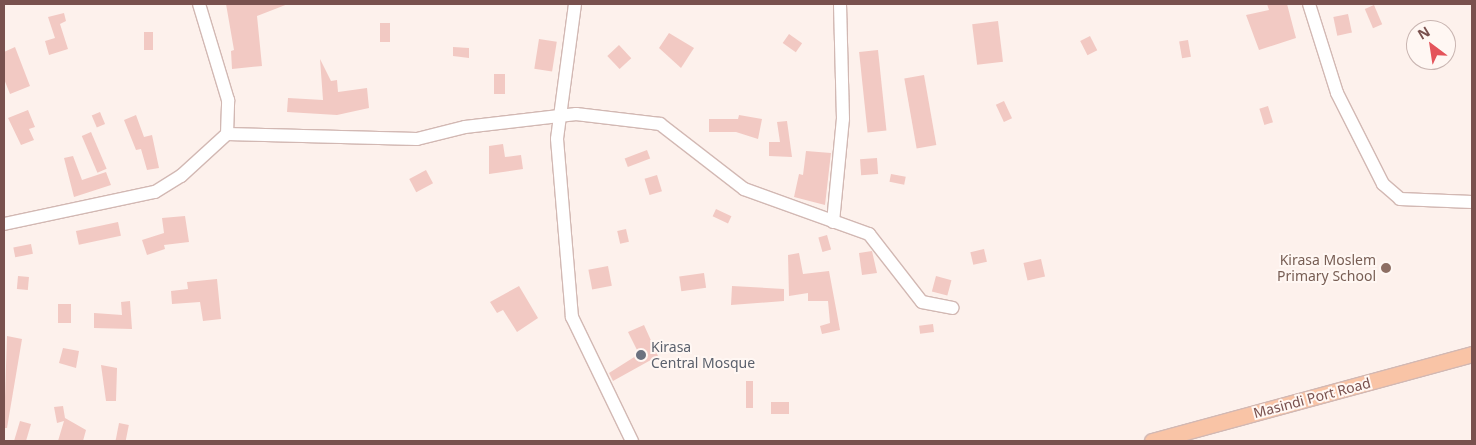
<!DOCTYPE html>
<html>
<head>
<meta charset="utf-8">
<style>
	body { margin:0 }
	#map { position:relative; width:1476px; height:445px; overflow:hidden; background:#fdf1ec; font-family:"Noto Sans",sans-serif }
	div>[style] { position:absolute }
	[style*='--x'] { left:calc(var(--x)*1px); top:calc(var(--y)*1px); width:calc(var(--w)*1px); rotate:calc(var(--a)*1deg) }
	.building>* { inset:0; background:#f2c9c3; transform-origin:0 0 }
	.roads { filter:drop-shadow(1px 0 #d2b8b3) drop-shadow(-1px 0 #d2b8b3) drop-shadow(0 1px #d2b8b3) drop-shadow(0 -1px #d2b8b3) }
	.minor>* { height:12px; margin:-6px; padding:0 6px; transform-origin:6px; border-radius:6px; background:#fff }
	.major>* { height:15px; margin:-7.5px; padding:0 7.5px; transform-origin:7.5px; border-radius:7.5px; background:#f9c4a6 }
	.dots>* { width:14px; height:14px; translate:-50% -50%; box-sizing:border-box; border:2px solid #fff7f3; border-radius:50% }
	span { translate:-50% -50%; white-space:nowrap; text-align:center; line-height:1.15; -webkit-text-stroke:4px #fff7f3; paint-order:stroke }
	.education-label { font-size:14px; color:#785e54 }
	.right { translate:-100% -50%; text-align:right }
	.worship-label { font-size:14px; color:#5b616d }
	.left { translate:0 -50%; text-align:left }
	.street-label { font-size:14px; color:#79514e }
	.frame { position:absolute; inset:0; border:5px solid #79514e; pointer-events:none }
	.north { position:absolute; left:1406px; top:20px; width:50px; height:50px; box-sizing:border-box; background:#fff7f3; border:1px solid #c9b5b1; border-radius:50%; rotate:329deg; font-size:14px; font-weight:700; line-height:20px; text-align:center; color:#79514e }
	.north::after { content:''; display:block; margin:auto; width:18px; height:22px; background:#e4545b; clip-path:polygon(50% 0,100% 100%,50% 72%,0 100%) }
</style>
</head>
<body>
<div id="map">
	<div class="building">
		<div style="clip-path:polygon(226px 4px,288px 4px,257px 16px,262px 66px,232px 69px,231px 51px,234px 50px)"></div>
		<div style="clip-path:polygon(1267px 4px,1287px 4px,1296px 38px,1259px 50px,1246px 15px,1269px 10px)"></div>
		<div style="left:1374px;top:5px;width:21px;height:10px;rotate:67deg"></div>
		<div style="clip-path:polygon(64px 13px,66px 21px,60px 24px,68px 49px,49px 55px,45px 41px,55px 38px,48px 17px)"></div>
		<div style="left:1348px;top:14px;width:19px;height:15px;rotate:78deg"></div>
		<div style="left:998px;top:21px;width:41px;height:26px;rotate:83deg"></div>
		<div style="left:380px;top:23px;width:10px;height:19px"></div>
		<div style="left:144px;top:32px;width:9px;height:18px"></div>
		<div style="clip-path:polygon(669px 33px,694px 48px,681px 68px,659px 48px)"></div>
		<div style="left:789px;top:34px;width:16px;height:11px;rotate:35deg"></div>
		<div style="left:1090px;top:36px;width:16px;height:11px;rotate:63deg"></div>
		<div style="left:539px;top:39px;width:18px;height:30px;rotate:9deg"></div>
		<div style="left:1188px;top:40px;width:17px;height:9px;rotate:80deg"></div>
		<div style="left:619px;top:45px;width:18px;height:16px;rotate:47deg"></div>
		<div style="clip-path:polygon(15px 47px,30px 86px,10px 94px,4px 79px,4px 52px)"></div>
		<div style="clip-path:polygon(453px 47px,469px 48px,469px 58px,453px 56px)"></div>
		<div style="left:878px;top:50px;width:81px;height:19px;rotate:84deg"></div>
		<div style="clip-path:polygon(320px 59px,331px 81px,337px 80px,338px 92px,367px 88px,369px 108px,337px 115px,287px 112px,288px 98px,323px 100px)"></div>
		<div style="left:494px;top:74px;width:11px;height:20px"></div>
		<div style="left:924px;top:75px;width:71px;height:20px;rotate:80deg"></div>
		<div style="left:1004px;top:101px;width:19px;height:9px;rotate:65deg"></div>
		<div style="left:1268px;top:106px;width:17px;height:9px;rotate:73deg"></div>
		<div style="clip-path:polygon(28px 110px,35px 127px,29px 129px,34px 140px,21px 145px,8px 118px)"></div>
		<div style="left:100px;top:112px;width:13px;height:9px;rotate:67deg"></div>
		<div style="clip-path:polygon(136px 115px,144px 137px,152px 135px,159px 168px,147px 170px,141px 149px,136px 150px,124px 120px)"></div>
		<div style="clip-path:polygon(739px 115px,762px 119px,758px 139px,736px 132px,709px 132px,709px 119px,738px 119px)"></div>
		<div style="clip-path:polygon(787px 121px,792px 157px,769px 156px,769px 142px,780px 142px,777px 122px)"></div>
		<div style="left:91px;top:132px;width:40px;height:10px;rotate:67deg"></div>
		<div style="clip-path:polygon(503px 144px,505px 157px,521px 155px,523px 169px,489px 174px,489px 146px)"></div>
		<div style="left:647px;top:150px;width:9px;height:24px;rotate:69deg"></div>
		<div style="clip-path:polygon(806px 151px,831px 153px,825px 205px,794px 197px,799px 174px,803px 175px)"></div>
		<div style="clip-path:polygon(73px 156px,82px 180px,106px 172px,111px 185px,74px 197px,64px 158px)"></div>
		<div style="left:877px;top:158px;width:16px;height:17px;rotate:86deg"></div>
		<div style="left:426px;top:170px;width:15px;height:19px;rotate:62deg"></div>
		<div style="left:891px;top:174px;width:15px;height:8px;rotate:11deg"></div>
		<div style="left:657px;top:175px;width:17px;height:13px;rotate:73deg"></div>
		<div style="left:716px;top:209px;width:17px;height:8px;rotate:25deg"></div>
		<div style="clip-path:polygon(185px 216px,189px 242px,164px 245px,165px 249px,147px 255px,142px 240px,164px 233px,162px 218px)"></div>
		<div style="left:118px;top:222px;width:14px;height:43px;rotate:78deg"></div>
		<div style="left:626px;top:229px;width:13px;height:9px;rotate:77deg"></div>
		<div style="left:827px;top:235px;width:15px;height:9px;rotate:74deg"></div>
		<div style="left:31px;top:244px;width:10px;height:18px;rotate:79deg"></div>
		<div style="left:984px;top:249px;width:13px;height:14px;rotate:77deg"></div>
		<div style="clip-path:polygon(872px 251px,877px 273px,862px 275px,859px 253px)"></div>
		<div style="clip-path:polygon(799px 253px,803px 274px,829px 271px,840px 330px,822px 334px,820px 326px,830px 323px,828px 301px,808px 301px,808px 293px,789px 296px,788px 255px)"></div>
		<div style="left:1041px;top:259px;width:18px;height:18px;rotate:77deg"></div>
		<div style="left:608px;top:266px;width:20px;height:20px;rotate:79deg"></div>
		<div style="left:704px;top:273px;width:15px;height:25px;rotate:82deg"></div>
		<div style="left:18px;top:276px;width:11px;height:13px;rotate:5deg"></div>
		<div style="left:936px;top:276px;width:16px;height:16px;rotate:15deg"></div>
		<div style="clip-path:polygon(217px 279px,221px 319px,203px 321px,200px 302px,172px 304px,171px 291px,188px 289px,187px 282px)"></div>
		<div style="clip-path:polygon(519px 286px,538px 318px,517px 332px,503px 310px,497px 313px,490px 302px)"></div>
		<div style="clip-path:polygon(732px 286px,784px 289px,784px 301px,731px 305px)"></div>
		<div style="clip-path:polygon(130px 301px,132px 329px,94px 328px,94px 313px,122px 315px,121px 302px)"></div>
		<div style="left:58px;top:304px;width:13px;height:19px"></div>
		<div style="left:933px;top:324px;width:8px;height:14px;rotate:83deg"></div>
		<div style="clip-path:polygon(644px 325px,658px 356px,613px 381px,609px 373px,639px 354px,628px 332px)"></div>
		<div style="clip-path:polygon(7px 336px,22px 339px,7px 428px,4px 428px)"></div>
		<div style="clip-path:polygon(63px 348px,79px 351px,76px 368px,59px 363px)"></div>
		<div style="clip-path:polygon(101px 365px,117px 368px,116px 401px,106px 401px)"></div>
		<div style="left:746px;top:381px;width:7px;height:27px"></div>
		<div style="left:771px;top:402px;width:18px;height:12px"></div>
		<div style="clip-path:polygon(63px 406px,65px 418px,86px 430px,83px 441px,58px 441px,64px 421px,57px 423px,54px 407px)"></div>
		<div style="clip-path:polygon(20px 421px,31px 424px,26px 441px,14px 441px)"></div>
		<div style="left:119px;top:423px;width:10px;height:18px;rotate:11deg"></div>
	</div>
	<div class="roads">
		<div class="minor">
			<div style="--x:575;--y:4;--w:136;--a:97.6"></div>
			<div style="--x:557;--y:139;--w:179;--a:85.2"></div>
			<div style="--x:572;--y:317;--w:138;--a:64.2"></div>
			<div style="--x:1309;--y:4;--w:93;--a:72.5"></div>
			<div style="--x:1337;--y:93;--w:102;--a:63.2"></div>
			<div style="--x:1383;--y:184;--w:23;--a:41"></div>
			<div style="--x:1400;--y:199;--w:72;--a:2.4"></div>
			<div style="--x:227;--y:134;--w:190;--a:1.5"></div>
			<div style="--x:417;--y:139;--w:49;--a:-14"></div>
			<div style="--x:465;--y:127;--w:112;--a:-6.7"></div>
			<div style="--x:576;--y:114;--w:85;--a:6.8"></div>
			<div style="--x:660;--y:124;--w:106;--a:37.7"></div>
			<div style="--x:744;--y:189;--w:133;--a:19.8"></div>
			<div style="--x:869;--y:234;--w:86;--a:52.1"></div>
			<div style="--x:922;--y:302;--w:31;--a:11"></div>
			<div style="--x:833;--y:222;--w:103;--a:-84.5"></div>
			<div style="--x:843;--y:119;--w:115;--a:-91.5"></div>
			<div style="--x:4;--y:224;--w:154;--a:-12"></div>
			<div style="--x:155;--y:192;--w:31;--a:-32"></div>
			<div style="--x:181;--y:176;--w:62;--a:-42.4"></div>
			<div style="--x:227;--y:134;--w:34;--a:-88"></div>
			<div style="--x:228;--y:100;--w:100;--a:-106.8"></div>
		</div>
		<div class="major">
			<div style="--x:1152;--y:441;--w:332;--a:-15.2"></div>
		</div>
	</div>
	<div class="dots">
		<div style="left:1386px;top:268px;background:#8d6e63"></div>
		<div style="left:641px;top:355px;background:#6b7280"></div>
	</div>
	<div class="education-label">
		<span class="right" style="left:1376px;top:268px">Kirasa Moslem<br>Primary School</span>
	</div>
	<div class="worship-label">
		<span class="left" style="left:651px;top:355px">Kirasa<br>Central Mosque</span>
	</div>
	<div class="street-label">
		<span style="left:1312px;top:398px;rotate:-15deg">Masindi Port Road</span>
	</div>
	<div class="frame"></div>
	<div class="north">N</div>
</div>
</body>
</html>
